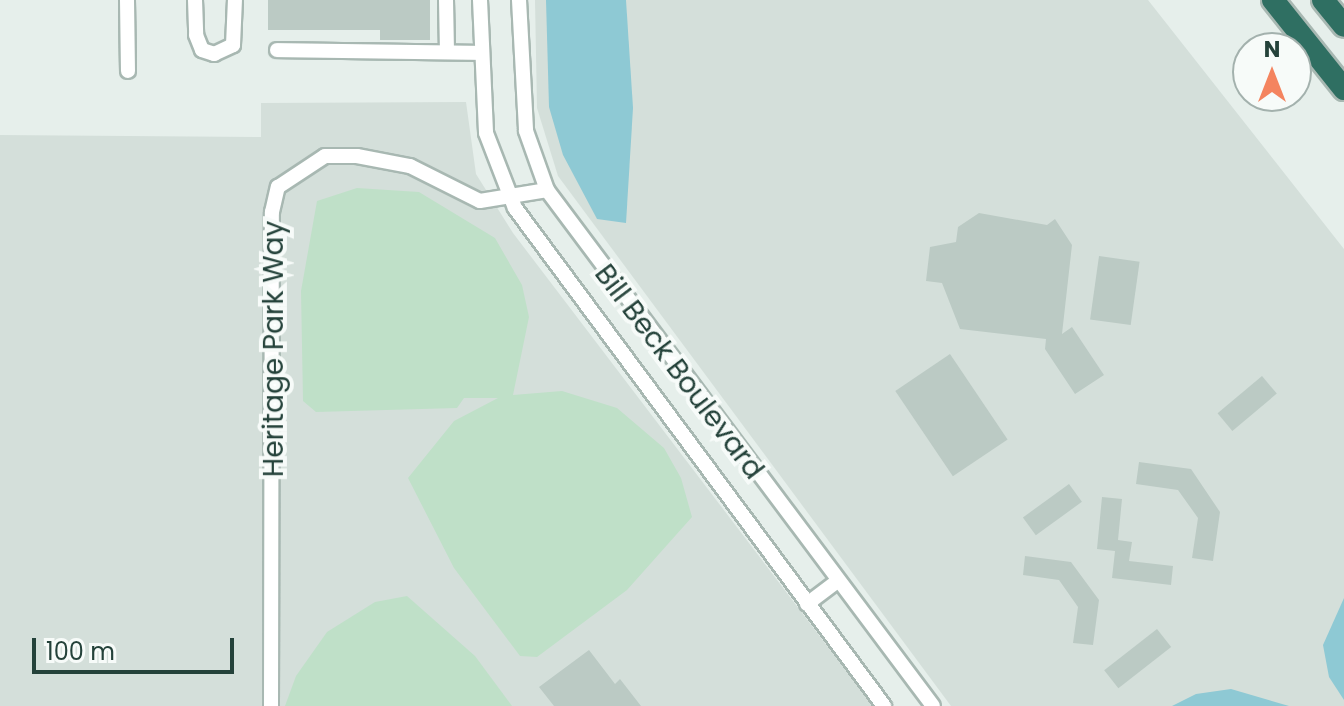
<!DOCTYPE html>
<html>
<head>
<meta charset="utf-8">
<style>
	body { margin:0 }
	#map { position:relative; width:1344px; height:706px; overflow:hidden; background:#e6efeb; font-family:Poppins,sans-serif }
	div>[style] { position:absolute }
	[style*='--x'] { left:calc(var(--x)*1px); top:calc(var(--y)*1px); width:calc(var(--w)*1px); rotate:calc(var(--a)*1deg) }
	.built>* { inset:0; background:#d4dfda }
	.green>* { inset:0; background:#bfe0c8 }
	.water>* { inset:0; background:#8ec9d4 }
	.building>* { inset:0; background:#bbcac4; transform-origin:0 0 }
	.roads { filter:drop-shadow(2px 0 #a8b8b2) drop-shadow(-2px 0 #a8b8b2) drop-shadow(0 2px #a8b8b2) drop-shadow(0 -2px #a8b8b2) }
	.minor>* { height:14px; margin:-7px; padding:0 7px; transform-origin:7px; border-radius:7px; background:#fff }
	.highway>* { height:22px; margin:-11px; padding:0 11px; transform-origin:11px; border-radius:11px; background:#2f6f62 }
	span { translate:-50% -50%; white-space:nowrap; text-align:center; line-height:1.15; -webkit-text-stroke:8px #f7fbf9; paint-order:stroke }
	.street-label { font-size:28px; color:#24423a }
	.north { position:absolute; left:1232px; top:32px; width:80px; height:80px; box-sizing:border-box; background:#f7fbf9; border:2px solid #a3b1ad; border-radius:50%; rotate:0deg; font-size:22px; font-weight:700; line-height:32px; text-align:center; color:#24423a }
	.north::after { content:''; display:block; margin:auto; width:28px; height:36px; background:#f4845f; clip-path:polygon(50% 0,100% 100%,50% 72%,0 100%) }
	.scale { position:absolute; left:32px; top:638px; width:202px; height:36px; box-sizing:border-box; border:4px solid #24423a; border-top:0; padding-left:10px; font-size:24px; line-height:28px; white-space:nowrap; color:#24423a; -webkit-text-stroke:6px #f7fbf9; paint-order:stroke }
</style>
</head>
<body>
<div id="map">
	<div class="built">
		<div style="clip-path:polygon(535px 0,1148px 0,1344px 249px,1344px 706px,951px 706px,558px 176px,537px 108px)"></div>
		<div style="clip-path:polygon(466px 102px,476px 174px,513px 233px,873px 706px,0 706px,0 135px,261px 137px,261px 103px)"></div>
	</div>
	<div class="green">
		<div style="clip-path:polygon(357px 188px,419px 192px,495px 238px,522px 285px,529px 317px,513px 395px,562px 391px,617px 408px,664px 448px,681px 478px,692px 517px,627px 590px,537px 657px,520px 656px,454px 568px,408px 478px,454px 421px,498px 398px,464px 398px,457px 408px,316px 412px,303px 401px,301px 291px,317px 201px)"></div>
		<div style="clip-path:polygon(407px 596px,475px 656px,512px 706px,285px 706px,296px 676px,327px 632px,375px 602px)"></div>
	</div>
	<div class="water">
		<div style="clip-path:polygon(546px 0,626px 0,633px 108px,626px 223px,597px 219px,563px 155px,549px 107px)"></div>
		<div style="clip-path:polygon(1344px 598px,1344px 700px,1329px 677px,1323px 645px)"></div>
		<div style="clip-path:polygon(1231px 689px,1289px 706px,1172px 706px,1196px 694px)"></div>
	</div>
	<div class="building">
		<div style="clip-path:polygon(268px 0,430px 0,430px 40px,380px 40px,380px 30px,268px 30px)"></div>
		<div style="clip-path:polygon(979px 213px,1047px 225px,1055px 219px,1072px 245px,1062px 334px,1072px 327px,1104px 375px,1075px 394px,1045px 349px,1046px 339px,960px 329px,942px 283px,926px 281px,930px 247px,956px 242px,958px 227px)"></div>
		<div style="left:1099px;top:256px;width:41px;height:64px;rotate:8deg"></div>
		<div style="left:950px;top:354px;width:103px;height:66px;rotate:56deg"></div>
		<div style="left:1262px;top:376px;width:23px;height:58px;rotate:50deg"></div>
		<div style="clip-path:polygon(1139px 462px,1191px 469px,1220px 512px,1213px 561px,1192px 558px,1198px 518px,1178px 490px,1136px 484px)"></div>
		<div style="left:1069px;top:484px;width:22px;height:57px;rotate:54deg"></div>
		<div style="clip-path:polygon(1102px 497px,1122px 499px,1118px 540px,1132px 542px,1129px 561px,1173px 566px,1171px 585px,1112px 578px,1115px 551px,1097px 549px)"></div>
		<div style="clip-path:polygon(1025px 556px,1071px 562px,1099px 600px,1093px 645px,1073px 643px,1078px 607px,1059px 580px,1023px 575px)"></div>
		<div style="left:1157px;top:629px;width:23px;height:67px;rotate:52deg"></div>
		<div style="clip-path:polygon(589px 650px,615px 684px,620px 679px,641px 706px,554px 706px,539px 687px)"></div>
	</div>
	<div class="roads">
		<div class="minor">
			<div style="--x:127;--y:0;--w:71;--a:89.2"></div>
			<div style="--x:195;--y:0;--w:35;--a:88"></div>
			<div style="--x:196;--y:35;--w:16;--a:68"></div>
			<div style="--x:202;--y:50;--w:13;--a:18"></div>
			<div style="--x:214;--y:54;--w:21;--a:-25"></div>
			<div style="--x:233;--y:45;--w:45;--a:-87.5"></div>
			<div style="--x:446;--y:0;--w:52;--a:88.9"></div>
			<div style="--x:480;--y:0;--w:133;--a:87.4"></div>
			<div style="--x:486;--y:133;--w:80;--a:68.9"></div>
			<div style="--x:515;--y:208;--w:620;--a:53.46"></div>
			<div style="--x:519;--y:0;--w:131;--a:86.9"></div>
			<div style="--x:526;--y:131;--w:63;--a:70.4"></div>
			<div style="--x:547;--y:190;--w:644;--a:53.2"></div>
			<div style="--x:277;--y:50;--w:203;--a:0.8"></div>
			<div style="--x:807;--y:604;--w:39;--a:-37"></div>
			<div style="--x:271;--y:706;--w:494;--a:-89.9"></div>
			<div style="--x:272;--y:212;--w:26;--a:-77"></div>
			<div style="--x:278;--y:187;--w:56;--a:-33.4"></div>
			<div style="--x:325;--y:156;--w:32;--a:0"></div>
			<div style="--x:357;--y:156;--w:54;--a:10.7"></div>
			<div style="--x:410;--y:166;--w:78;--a:26.6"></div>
			<div style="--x:480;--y:201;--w:68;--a:-9.3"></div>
		</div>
		<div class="highway">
			<div style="--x:1273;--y:0;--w:114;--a:51.4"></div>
			<div style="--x:1323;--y:0;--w:33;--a:51"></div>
		</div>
	</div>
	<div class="street-label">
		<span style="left:274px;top:349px;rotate:-90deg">Heritage Park Way</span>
		<span style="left:679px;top:372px;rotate:53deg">Bill Beck Boulevard</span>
	</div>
	<div class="north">N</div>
	<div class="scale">100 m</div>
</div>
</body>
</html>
